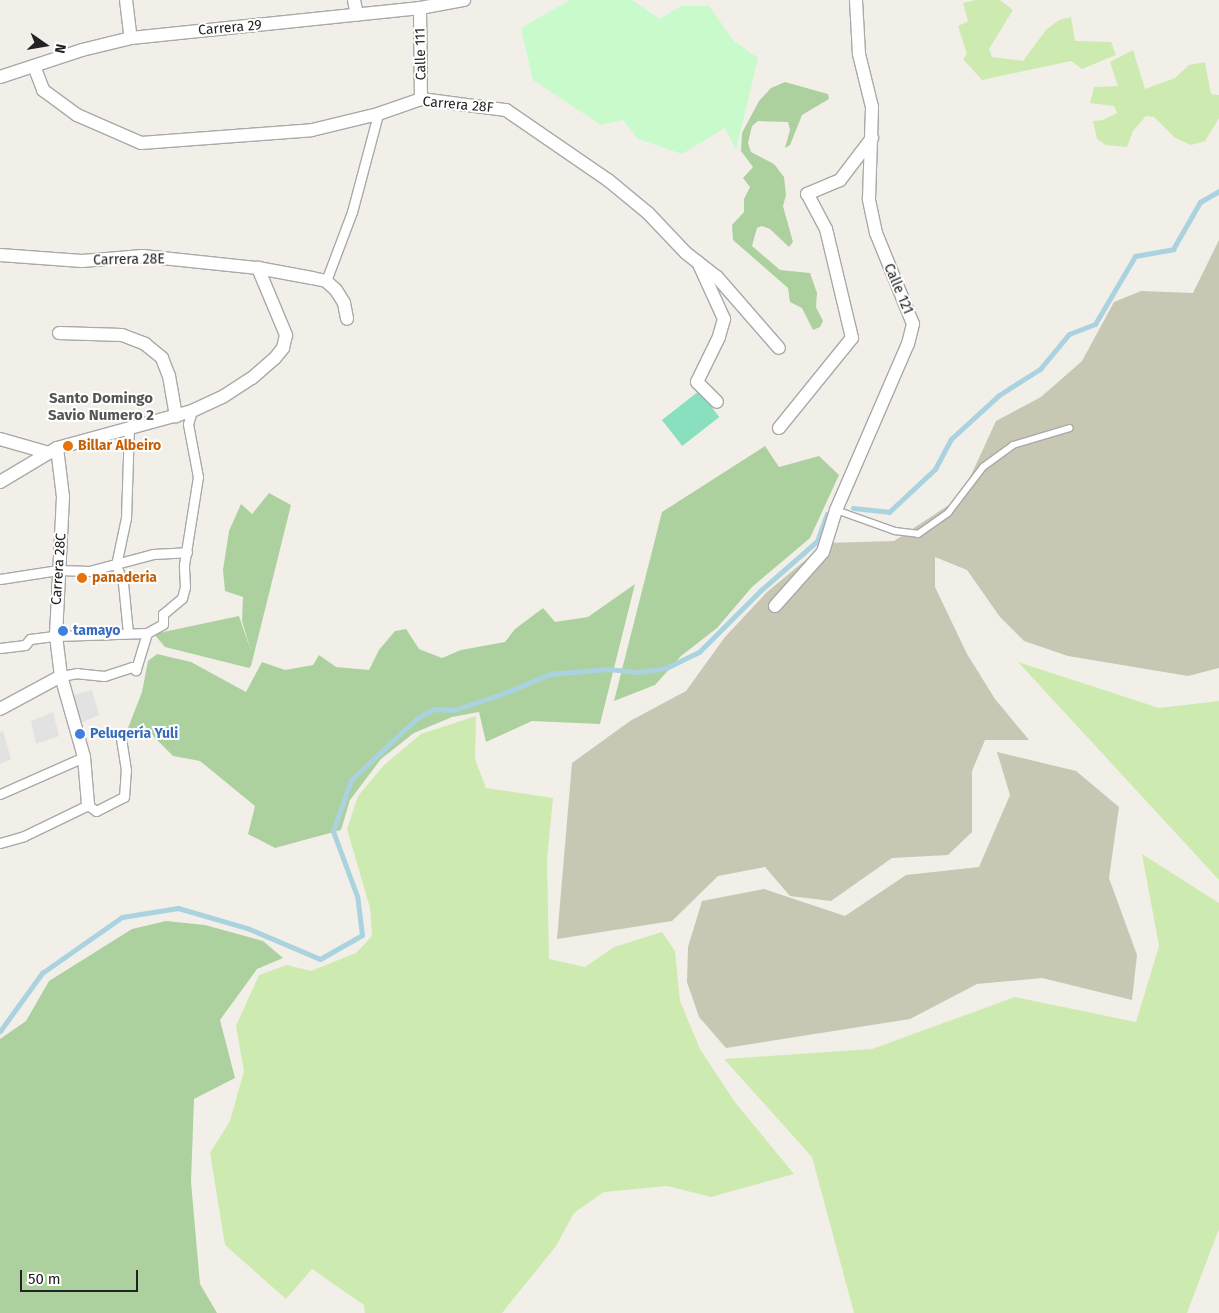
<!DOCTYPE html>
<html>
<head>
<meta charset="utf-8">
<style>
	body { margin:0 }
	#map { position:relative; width:1219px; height:1313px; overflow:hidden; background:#f2efe9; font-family:"Fira Sans",sans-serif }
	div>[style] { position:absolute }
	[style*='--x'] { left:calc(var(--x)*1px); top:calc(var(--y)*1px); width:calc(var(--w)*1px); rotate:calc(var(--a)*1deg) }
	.construction>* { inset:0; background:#c7c7b4 }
	.grass>* { inset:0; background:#cdebb0 }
	.forest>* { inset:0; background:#add19e }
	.park>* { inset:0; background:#c8facc }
	.pitch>* { inset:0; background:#88e0be; transform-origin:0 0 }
	.parking>* { inset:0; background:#e2e2e2 }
	.stream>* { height:5px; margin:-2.5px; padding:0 2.5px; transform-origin:2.5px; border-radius:2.5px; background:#aad3df }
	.roads { filter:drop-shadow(1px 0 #a9a9a9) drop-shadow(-1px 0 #a9a9a9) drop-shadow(0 1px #a9a9a9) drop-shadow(0 -1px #a9a9a9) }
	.service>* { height:6px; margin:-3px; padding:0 3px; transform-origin:3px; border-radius:3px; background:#fff }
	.pedestrian>* { height:9px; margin:-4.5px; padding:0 4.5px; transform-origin:4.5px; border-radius:4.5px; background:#fff }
	.minor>* { height:12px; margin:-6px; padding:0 6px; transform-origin:6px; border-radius:6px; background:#fff }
	.dots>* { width:14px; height:14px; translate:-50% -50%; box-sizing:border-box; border:2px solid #fff; border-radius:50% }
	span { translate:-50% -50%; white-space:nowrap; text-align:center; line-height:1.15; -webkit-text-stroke:4px #fff; paint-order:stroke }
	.street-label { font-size:14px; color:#222 }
	.food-label { font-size:14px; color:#c56008; font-weight:700 }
	.left { translate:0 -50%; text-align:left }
	.shop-label { font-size:14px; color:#366cbe; font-weight:700 }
	.neighbourhood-label { font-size:15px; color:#555; font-weight:700 }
	.north { position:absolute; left:20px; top:20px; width:50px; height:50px; -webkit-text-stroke:4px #fff; paint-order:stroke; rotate:103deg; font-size:14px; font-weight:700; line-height:20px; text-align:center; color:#222 }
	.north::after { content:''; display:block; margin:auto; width:18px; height:22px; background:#222; clip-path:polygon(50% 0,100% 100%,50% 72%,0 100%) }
	.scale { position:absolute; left:20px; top:1270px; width:118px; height:22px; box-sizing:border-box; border:2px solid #222; border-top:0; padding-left:6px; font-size:15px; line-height:18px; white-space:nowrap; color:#222; -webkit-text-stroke:4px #fff; paint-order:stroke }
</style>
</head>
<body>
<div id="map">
	<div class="construction">
		<div style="clip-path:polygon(1219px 240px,1219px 668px,1188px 676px,1068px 656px,1024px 641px,1000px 617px,967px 570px,935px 557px,935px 587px,967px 654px,995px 699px,1029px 740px,985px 740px,972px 771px,972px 832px,948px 855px,892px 858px,831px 901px,790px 896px,765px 867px,718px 876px,672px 921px,557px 939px,572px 763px,630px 721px,686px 691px,725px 637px,767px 592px,826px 543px,894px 541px,961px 497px,996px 421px,1041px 397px,1082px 361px,1114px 302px,1141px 291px,1193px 293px)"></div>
		<div style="clip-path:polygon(997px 752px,1076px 771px,1119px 807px,1109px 878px,1137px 955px,1132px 1000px,1042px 978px,977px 984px,910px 1019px,726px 1048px,699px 1017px,687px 982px,688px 947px,702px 901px,764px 889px,845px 916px,906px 875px,979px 867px,1010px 795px)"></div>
	</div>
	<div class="grass">
		<div style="clip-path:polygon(975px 0,1000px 0,1013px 10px,989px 49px,992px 57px,1023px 61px,1046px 30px,1059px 20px,1071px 17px,1075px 41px,1111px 42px,1116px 55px,1082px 69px,1071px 61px,982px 80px,963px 59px,967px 54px,958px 26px,968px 21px,963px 3px)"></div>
		<div style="clip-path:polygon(1133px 50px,1145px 89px,1175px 78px,1189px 65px,1205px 62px,1211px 94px,1219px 95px,1219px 118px,1205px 141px,1191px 145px,1175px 138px,1154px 117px,1146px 116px,1133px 131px,1127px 147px,1106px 145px,1097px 139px,1093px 121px,1103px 120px,1117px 113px,1114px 106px,1090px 103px,1094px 87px,1118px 86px,1110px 62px)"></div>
		<div style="clip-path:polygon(1018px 662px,1159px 708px,1219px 701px,1219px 880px)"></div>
		<div style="clip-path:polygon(476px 716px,475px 759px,486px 788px,553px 798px,547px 859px,549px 959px,585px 967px,614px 947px,662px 932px,675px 951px,680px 1001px,700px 1049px,734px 1101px,794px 1174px,711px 1197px,667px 1186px,604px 1192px,574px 1213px,556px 1246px,502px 1313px,365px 1313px,364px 1305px,312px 1269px,286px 1299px,225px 1245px,210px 1153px,230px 1121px,244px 1071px,236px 1026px,259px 975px,287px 965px,311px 971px,356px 953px,372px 936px,370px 908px,347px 829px,358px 796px,384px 765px,421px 734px)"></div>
		<div style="clip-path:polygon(1142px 854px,1219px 903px,1219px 1229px,1187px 1313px,854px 1313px,812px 1157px,724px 1059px,872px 1049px,1015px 997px,1136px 1022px,1159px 946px)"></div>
	</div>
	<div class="forest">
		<div style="clip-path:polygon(785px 82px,828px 94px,829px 99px,802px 115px,790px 145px,785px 148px,790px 130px,788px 122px,758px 121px,752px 126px,748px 143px,751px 152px,774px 164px,784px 177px,786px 195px,783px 206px,793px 242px,789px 247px,770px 229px,762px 226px,757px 228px,752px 246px,780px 270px,810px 273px,817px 293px,816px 307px,823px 321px,820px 327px,813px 330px,802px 308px,790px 302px,788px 288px,733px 240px,732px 225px,744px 212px,744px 199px,750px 187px,743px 178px,753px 167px,741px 151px,742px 133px,759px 101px,771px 88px)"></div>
		<div style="clip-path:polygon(765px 446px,779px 467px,819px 456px,839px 475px,810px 538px,752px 587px,717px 628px,681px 656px,655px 685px,614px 701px,662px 512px)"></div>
		<div style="clip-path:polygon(269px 493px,291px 505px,251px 666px,249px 668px,165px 647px,154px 634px,239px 616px,251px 651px,242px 621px,243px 597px,225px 591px,223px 570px,229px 531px,241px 504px,252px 514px)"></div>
		<div style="clip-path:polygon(635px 584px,600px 724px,532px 721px,486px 742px,479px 712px,452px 717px,414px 733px,381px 759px,350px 800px,341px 830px,275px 848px,248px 834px,255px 806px,200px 761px,173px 756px,150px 733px,128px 728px,142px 692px,148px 661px,157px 654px,191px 662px,246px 692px,262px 662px,285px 670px,313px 665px,319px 655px,336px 667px,369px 670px,379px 650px,395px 631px,406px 629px,419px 649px,442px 658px,461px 650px,505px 642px,515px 629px,543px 608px,555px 622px,588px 617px)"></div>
		<div style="clip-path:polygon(166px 921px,205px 925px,263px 941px,283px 958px,257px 969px,220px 1020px,235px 1078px,194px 1099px,191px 1182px,200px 1284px,217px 1313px,0 1313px,0 1039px,26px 1021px,49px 981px,132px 929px)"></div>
	</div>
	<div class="park">
		<div style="clip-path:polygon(570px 0,632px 0,660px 19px,681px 6px,709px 6px,734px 41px,758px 58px,736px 150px,725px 128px,682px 154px,638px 139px,623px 120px,601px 125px,533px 80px,521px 28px)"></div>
	</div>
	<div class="pitch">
		<div style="left:699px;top:391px;width:33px;height:47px;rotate:52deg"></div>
	</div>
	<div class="parking">
		<div style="clip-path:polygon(92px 690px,99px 715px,81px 723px,74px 698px,70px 696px)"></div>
		<div style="clip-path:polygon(53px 712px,59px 736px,36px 744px,31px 721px)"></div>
		<div style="clip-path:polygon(3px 731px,11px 759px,0 764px,0 732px)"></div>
	</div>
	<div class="stream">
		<div style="--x:853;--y:508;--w:36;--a:6"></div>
		<div style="--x:889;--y:512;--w:63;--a:-43.1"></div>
		<div style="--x:935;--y:469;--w:34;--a:-62"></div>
		<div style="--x:951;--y:439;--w:65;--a:-42.5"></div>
		<div style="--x:999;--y:395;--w:49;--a:-32.4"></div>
		<div style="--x:1040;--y:369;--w:45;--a:-50.4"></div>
		<div style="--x:1069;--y:334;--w:28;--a:-21"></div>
		<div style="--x:1095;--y:324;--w:79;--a:-59.5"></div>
		<div style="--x:1135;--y:256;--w:39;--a:-10"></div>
		<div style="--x:1173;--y:249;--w:54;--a:-60.1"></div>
		<div style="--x:1200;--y:202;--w:22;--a:-30"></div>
		<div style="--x:0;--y:1031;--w:72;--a:-54.1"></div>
		<div style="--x:42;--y:973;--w:98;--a:-35"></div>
		<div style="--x:122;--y:917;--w:57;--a:-9.1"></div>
		<div style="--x:178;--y:908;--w:72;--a:16.2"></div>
		<div style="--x:247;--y:928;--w:79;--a:23"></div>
		<div style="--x:320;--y:959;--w:48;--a:-29.7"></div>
		<div style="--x:362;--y:935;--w:39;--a:-97"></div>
		<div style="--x:357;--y:896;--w:69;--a:-110.3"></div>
		<div style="--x:333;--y:831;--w:54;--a:-70.6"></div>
		<div style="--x:351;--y:780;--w:91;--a:-43.2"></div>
		<div style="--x:417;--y:718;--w:19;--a:-28"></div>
		<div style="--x:434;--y:709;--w:20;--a:3"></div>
		<div style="--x:454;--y:710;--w:51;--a:-18.4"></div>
		<div style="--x:502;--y:694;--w:52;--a:-22.6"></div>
		<div style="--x:550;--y:674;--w:58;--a:-4.9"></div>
		<div style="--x:608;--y:669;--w:30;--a:6"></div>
		<div style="--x:638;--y:672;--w:28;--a:-8"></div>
		<div style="--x:666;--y:668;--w:37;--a:-26"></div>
		<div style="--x:699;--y:652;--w:88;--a:-45"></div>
		<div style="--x:761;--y:590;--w:74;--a:-41.2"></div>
		<div style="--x:817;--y:541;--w:29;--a:-70"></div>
	</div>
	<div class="roads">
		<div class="service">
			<div style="--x:836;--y:510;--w:63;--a:19.6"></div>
			<div style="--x:895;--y:531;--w:23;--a:7"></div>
			<div style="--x:918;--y:534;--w:37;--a:-35"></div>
			<div style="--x:948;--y:513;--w:58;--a:-52.7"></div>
			<div style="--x:983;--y:467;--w:37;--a:-36"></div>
			<div style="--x:1013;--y:445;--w:59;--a:-16.6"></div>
		</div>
		<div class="pedestrian">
			<div style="--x:326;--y:281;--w:74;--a:-69.4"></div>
			<div style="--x:352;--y:212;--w:101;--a:-75.1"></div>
			<div style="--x:0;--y:579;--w:59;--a:-8.8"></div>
			<div style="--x:58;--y:570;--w:31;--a:2"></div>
			<div style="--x:89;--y:571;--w:66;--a:-14.9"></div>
			<div style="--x:153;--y:554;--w:34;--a:-3"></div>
			<div style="--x:128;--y:633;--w:50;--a:-95.7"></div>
			<div style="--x:123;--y:583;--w:19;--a:-111"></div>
			<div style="--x:116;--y:565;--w:48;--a:-78"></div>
			<div style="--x:126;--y:518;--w:89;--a:-88.1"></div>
			<div style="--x:147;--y:633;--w:18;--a:-29"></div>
			<div style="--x:163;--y:624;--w:10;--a:-90"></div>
			<div style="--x:163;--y:614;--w:25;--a:-40"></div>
			<div style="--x:182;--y:598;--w:11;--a:-75"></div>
			<div style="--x:185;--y:587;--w:22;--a:-93"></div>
			<div style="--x:184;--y:565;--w:89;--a:-81"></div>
			<div style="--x:198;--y:477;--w:54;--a:-100.7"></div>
			<div style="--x:188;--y:424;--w:14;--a:-73"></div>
			<div style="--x:0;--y:648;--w:25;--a:-7"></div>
			<div style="--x:25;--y:645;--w:8;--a:-50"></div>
			<div style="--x:30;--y:639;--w:26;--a:-7"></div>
			<div style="--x:56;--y:636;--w:91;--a:-1.9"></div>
			<div style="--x:147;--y:633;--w:39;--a:107"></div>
			<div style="--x:136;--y:670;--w:5;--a:-143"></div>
			<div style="--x:132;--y:667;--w:29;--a:162"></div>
			<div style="--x:104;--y:676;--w:27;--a:-174"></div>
			<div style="--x:77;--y:673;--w:16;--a:169"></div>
			<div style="--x:0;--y:794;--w:92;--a:-23.8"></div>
			<div style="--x:0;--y:843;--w:25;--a:-16"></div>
			<div style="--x:24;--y:836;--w:71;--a:-25.8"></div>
			<div style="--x:88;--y:805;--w:10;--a:37"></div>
			<div style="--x:96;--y:811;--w:31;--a:-27"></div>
			<div style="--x:124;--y:797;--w:27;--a:-86"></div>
			<div style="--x:126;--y:770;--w:36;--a:-99"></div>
		</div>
		<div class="minor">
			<div style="--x:126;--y:0;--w:38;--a:83"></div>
			<div style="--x:354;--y:0;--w:15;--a:79"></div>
			<div style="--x:420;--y:8;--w:91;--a:89.4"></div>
			<div style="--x:34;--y:66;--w:26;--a:69"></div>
			<div style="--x:43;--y:90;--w:42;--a:36.3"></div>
			<div style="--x:77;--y:115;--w:70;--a:23.6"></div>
			<div style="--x:141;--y:143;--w:171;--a:-4.3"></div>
			<div style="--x:312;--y:130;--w:68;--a:-13.6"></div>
			<div style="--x:378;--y:114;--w:46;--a:-19.2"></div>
			<div style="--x:421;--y:99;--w:86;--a:7.4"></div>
			<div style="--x:506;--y:110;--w:124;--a:34.5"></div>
			<div style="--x:608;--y:180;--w:52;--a:39.5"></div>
			<div style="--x:648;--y:213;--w:55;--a:46.5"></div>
			<div style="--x:686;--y:253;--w:39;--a:38"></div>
			<div style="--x:717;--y:277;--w:94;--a:48.9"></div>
			<div style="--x:0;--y:77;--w:86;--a:-18.2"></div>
			<div style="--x:82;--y:50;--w:50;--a:-13.8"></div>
			<div style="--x:131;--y:38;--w:291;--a:-5.9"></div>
			<div style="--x:420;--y:8;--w:45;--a:-10.3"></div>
			<div style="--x:0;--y:255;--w:82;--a:4.2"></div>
			<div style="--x:82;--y:261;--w:61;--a:-4.7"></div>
			<div style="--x:143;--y:256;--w:116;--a:6"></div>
			<div style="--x:258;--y:268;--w:55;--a:10.5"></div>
			<div style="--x:312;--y:278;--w:14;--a:12"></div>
			<div style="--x:326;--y:281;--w:13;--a:42"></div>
			<div style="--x:336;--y:290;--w:15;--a:58"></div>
			<div style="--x:344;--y:303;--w:16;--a:79"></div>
			<div style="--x:698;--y:262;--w:63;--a:65.5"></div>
			<div style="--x:724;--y:319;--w:19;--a:106"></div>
			<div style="--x:719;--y:337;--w:50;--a:116.1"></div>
			<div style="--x:697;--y:382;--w:28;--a:45"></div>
			<div style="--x:59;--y:333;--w:63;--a:1.8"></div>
			<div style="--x:122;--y:335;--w:25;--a:21"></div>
			<div style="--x:145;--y:344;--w:22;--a:39"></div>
			<div style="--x:162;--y:358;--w:19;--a:69"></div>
			<div style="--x:169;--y:376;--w:41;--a:80.1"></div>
			<div style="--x:779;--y:428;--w:116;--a:-51"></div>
			<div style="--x:852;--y:338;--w:112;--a:-103.4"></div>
			<div style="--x:826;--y:229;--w:40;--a:-118"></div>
			<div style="--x:807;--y:194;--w:36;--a:-23"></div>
			<div style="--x:840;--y:180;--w:53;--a:-52.7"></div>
			<div style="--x:0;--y:439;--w:51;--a:15.9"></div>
			<div style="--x:57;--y:448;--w:49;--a:83"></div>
			<div style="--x:63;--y:497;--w:139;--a:92.9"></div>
			<div style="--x:56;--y:636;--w:40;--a:82.9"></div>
			<div style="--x:61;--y:676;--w:84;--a:74.1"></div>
			<div style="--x:84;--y:757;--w:48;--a:85.2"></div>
			<div style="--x:0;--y:482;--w:66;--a:-30.8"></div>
			<div style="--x:57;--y:448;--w:140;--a:-15.3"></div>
			<div style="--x:192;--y:411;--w:35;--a:-25"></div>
			<div style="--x:224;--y:396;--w:33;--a:-33"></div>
			<div style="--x:252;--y:378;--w:30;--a:-41"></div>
			<div style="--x:275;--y:358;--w:13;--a:-51"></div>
			<div style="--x:283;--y:348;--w:13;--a:-77"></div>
			<div style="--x:286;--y:335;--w:73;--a:-112.7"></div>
			<div style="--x:775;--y:606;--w:72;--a:-48.4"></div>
			<div style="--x:823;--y:552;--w:44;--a:-72.8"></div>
			<div style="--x:836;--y:510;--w:181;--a:-66.6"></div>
			<div style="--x:908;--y:344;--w:21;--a:-76"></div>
			<div style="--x:913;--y:324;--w:98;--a:-112.1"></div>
			<div style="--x:876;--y:233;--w:35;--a:-102"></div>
			<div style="--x:869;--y:199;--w:92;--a:-88.1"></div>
			<div style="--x:872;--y:107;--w:55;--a:-103.8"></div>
			<div style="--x:859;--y:54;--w:54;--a:-93.2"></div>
			<div style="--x:0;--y:709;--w:69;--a:-28.4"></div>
		</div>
	</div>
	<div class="dots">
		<div style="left:68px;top:446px;background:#e8710a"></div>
		<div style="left:82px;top:578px;background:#e8710a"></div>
		<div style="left:63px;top:631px;background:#3f7fe0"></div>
		<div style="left:80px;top:734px;background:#3f7fe0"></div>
	</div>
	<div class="street-label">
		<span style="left:230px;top:28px;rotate:-5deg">Carrera 29</span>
		<span style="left:421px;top:54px;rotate:-91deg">Calle 111</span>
		<span style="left:458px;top:105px;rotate:5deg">Carrera 28F</span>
		<span style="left:129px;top:260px;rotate:-1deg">Carrera 28E</span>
		<span style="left:898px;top:289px;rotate:67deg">Calle 121</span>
		<span style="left:59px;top:569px;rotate:-86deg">Carrera 28C</span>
	</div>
	<div class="food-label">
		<span class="left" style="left:78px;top:446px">Billar Albeiro</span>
		<span class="left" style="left:92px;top:578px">panaderia</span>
	</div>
	<div class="shop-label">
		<span class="left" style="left:73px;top:631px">tamayo</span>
		<span class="left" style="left:90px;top:734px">Peluqería Yuli</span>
	</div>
	<div class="neighbourhood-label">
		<span style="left:101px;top:407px">Santo Domingo<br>Savio Numero 2</span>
	</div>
	<div class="north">N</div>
	<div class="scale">50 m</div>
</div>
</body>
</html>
